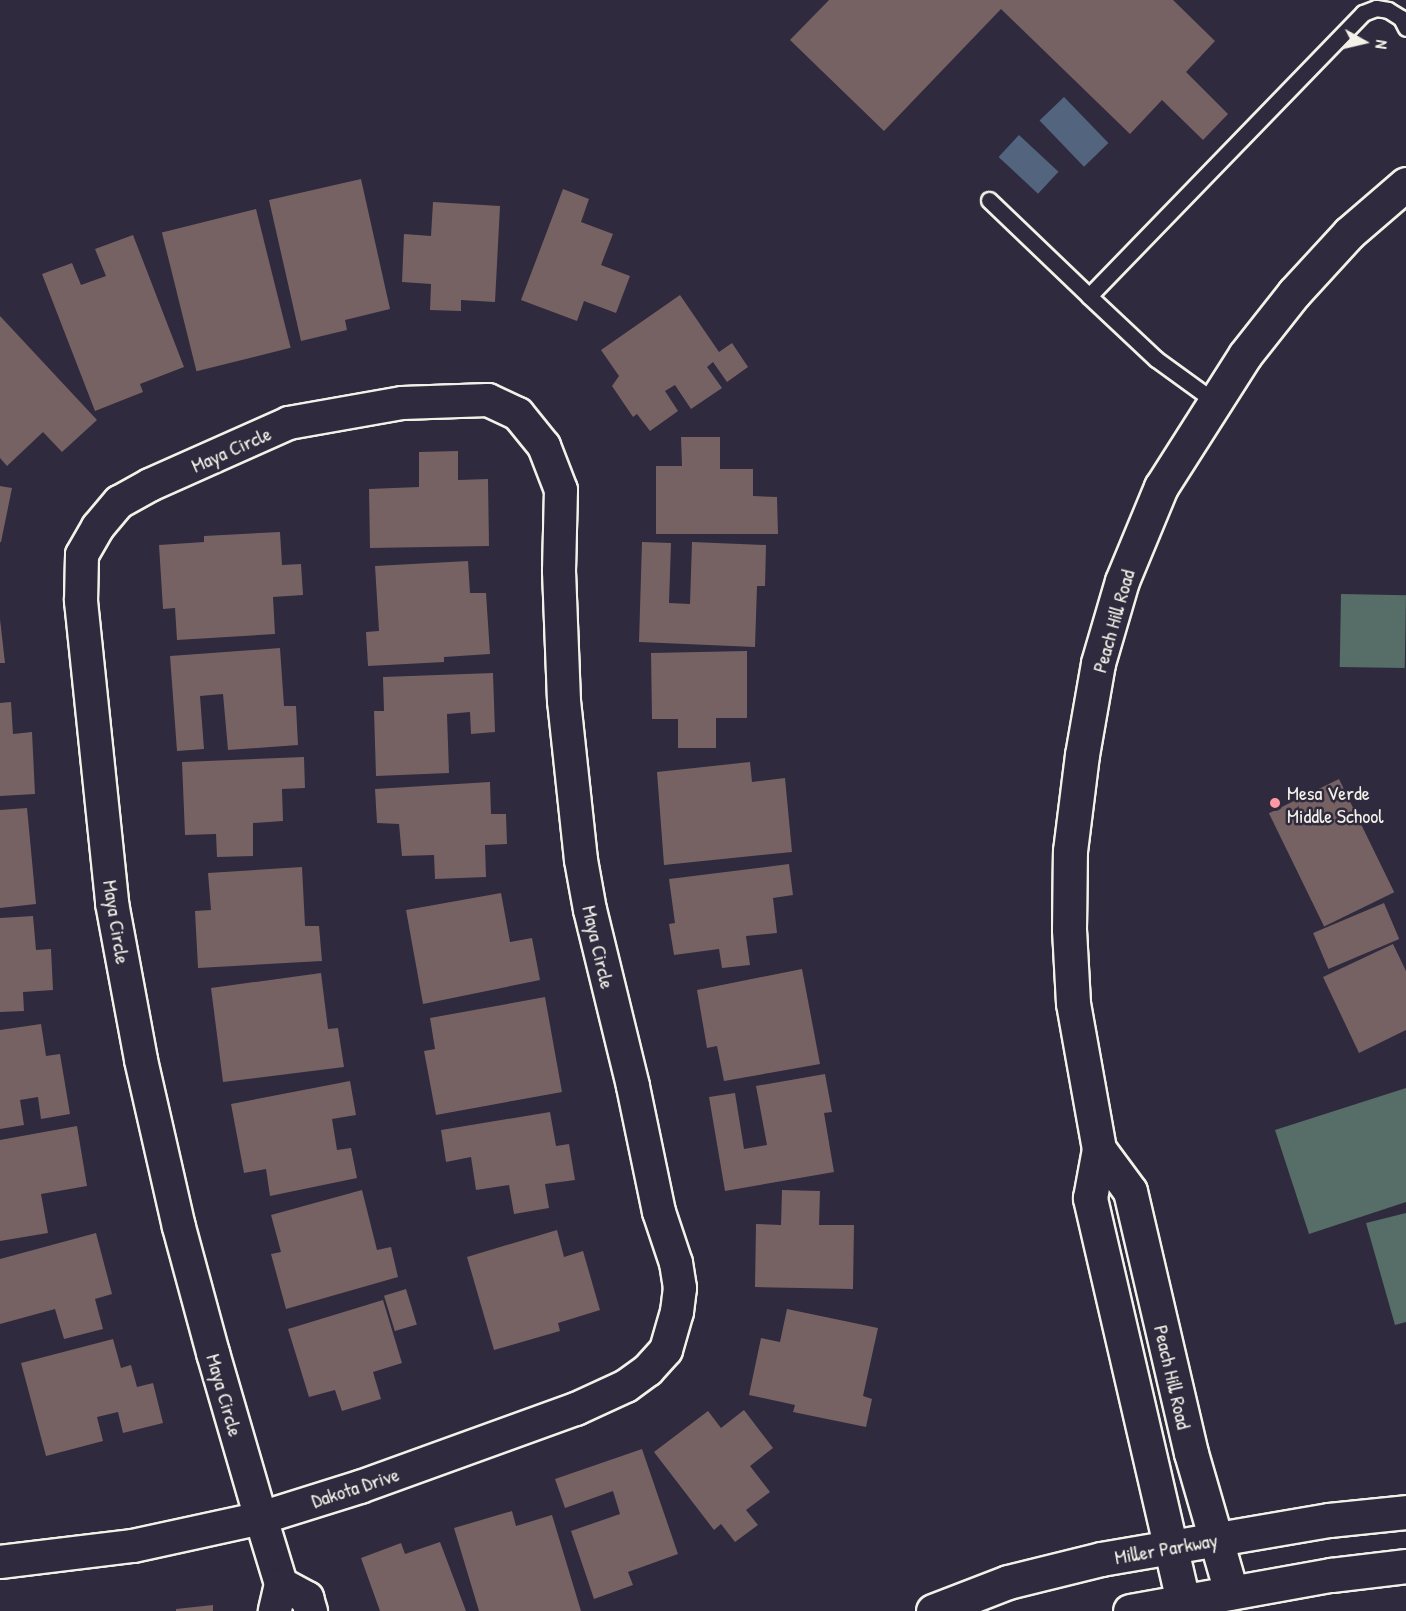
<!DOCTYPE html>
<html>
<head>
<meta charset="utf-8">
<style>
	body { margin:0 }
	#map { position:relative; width:1406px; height:1611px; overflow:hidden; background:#2f2a3d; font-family:"Patrick Hand",sans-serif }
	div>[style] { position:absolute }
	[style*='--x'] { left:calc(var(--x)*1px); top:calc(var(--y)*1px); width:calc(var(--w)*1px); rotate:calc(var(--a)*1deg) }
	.green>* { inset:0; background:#576d67; transform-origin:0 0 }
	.water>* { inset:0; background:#53647e; transform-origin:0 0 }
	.building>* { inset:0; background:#766263; transform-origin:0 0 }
	.roads { filter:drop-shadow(2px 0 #f4f1e8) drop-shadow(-2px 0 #f4f1e8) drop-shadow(0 2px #f4f1e8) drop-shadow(0 -2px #f4f1e8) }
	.lane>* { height:15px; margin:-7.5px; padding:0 7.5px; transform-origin:7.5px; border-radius:7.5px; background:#2f2a3d }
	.street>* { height:32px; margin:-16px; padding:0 16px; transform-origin:16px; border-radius:16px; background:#2f2a3d }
	.secondary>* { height:33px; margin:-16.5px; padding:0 16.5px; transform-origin:16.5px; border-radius:16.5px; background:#2f2a3d }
	.dots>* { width:16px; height:16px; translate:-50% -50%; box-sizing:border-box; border:3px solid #2f2a3d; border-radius:50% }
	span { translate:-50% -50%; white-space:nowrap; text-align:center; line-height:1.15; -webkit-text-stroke:5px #2f2a3d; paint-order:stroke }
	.street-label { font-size:20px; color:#f4f1e8 }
	.poi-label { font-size:20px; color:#f4f1e8 }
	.left { translate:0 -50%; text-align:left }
	.north { position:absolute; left:1334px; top:12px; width:60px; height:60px; -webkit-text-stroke:4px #2f2a3d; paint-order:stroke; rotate:98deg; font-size:16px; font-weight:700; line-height:24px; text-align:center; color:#f4f1e8 }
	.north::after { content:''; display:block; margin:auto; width:21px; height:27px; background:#f4f1e8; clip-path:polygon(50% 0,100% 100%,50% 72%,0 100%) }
</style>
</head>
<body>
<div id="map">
	<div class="green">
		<div style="left:1341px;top:594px;width:65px;height:73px;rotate:1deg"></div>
		<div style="clip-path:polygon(1406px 1088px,1406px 1202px,1309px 1234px,1275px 1130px)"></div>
		<div style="clip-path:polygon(1406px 1213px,1406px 1322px,1395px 1325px,1366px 1223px)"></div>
	</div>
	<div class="water">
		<div style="left:1064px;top:97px;width:64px;height:34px;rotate:46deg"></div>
		<div style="left:1019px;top:135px;width:54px;height:30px;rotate:43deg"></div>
	</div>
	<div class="building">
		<div style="clip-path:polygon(829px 0,1173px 0,1215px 41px,1186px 72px,1228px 114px,1203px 140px,1162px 100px,1130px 134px,1001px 9px,884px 131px,790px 40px)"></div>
		<div style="clip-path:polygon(361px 179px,390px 309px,345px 320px,347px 330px,301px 341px,269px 200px)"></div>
		<div style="clip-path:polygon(563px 189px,589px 199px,581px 222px,613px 234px,601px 265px,630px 276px,616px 313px,584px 301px,577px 321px,521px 300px)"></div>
		<div style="clip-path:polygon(433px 202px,500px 206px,495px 302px,461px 300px,461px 311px,430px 310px,431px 284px,402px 282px,404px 234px,431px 236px)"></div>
		<div style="left:256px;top:209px;width:143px;height:97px;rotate:76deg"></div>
		<div style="clip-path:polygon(133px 235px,184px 367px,140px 384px,143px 392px,95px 411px,42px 274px,72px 263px,81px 285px,106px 276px,95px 249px)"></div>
		<div style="clip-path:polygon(680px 295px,719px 352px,732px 343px,748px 367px,727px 382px,713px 362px,707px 367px,722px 388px,691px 409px,675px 385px,665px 391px,678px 411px,650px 431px,637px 414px,633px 417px,612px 386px,619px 376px,601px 350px)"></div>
		<div style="clip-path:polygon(0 316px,97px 420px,62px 452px,43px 432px,7px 466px,0 458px)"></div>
		<div style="clip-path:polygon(681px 437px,720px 437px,720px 469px,753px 469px,753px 496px,777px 497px,778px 534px,656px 534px,656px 466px,682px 466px)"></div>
		<div style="clip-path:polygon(458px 451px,458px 480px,488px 479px,489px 546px,370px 548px,369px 489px,419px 487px,419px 452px)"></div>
		<div style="clip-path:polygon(0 486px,12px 488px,1px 542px,0 542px)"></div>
		<div style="clip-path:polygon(280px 532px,282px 565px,301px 564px,303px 595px,273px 597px,275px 634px,177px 640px,175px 608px,163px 609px,159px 545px,204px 542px,204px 536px)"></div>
		<div style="clip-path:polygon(642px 542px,671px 543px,669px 603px,690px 604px,692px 542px,766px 545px,765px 586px,757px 586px,755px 647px,639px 642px)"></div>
		<div style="clip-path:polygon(468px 561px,470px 593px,486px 593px,490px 654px,444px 657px,444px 662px,368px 666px,366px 632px,379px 631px,375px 566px)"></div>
		<div style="clip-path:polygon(0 619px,5px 663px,0 663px)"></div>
		<div style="clip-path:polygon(280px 648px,284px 706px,296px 706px,298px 745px,228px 750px,223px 694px,200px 696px,204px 749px,177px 751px,170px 656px)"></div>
		<div style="clip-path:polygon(747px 651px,747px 718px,716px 718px,716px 748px,678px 748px,678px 719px,652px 719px,651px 653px)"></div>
		<div style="clip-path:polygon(493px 673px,495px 732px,471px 734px,470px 712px,447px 714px,449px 773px,376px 776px,374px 711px,384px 711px,383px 677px)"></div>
		<div style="clip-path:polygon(11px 702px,13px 734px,32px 732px,35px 794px,0 796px,0 703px)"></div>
		<div style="clip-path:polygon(304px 757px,305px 788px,282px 789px,283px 821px,253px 823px,253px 856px,217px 857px,216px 834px,185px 835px,182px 762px)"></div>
		<div style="clip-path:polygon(750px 762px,752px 782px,785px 778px,792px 852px,664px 865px,657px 772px)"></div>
		<div style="left:1339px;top:779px;width:126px;height:78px;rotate:64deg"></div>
		<div style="clip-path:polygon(490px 782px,491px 814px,506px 814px,507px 844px,485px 845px,486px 877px,435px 879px,434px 855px,402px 856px,399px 824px,377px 823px,375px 789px)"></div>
		<div style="clip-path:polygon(27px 808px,36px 904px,0 908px,0 810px)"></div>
		<div style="clip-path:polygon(789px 864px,793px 895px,773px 898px,777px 933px,746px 936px,750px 965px,722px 968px,719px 949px,674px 955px,669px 924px,675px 923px,669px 879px)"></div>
		<div style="clip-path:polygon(302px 867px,305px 926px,319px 926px,322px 961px,198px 968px,195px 911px,211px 910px,208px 873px)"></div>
		<div style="clip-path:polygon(501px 893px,510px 942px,532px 938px,540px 980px,423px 1004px,406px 910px)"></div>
		<div style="left:1384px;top:903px;width:39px;height:77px;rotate:67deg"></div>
		<div style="clip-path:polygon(33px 916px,36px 950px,51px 949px,53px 990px,23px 992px,24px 1011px,0 1012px,0 918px)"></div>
		<div style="clip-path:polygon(1393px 944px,1406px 971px,1406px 1030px,1359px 1053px,1323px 977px)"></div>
		<div style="clip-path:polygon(802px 969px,820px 1064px,724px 1081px,717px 1046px,707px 1048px,697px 990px)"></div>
		<div style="clip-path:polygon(321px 973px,328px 1029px,338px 1028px,344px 1067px,223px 1082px,211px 988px)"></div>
		<div style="clip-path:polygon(545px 997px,562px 1092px,436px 1115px,424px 1051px,435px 1049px,430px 1018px)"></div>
		<div style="clip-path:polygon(41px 1024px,46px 1056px,60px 1054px,70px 1114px,41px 1119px,38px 1097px,20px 1100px,24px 1125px,0 1129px,0 1030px)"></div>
		<div style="clip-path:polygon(825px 1074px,832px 1112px,824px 1113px,834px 1172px,725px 1191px,709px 1097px,735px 1093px,744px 1149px,767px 1145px,756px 1086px)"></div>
		<div style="clip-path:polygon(350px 1081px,356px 1115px,332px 1119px,337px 1150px,351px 1148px,357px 1178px,270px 1196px,266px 1169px,244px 1173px,231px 1104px)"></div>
		<div style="clip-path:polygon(550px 1112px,556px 1146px,569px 1144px,575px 1180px,545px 1184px,549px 1208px,514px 1214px,509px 1185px,476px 1190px,471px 1157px,446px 1162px,441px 1130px)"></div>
		<div style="clip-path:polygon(77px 1126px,87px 1186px,41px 1194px,48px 1233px,0 1241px,0 1140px)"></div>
		<div style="clip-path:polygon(362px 1190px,377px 1250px,391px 1247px,398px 1277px,286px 1309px,271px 1254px,281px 1252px,271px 1215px)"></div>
		<div style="clip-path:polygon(782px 1190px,820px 1191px,819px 1225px,854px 1225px,853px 1289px,755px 1287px,756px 1224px,781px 1225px)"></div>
		<div style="clip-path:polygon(557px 1230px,564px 1257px,583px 1251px,600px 1310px,558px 1323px,560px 1331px,494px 1350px,467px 1257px)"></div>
		<div style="clip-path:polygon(96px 1233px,112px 1294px,95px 1299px,103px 1329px,64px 1339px,55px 1309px,0 1324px,0 1259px)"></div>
		<div style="left:406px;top:1289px;width:37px;height:23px;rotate:73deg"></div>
		<div style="clip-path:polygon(383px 1300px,402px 1363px,373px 1372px,381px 1399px,342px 1411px,335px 1390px,309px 1397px,288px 1329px)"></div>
		<div style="clip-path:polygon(787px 1309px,878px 1328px,863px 1396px,872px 1399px,866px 1427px,793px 1412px,795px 1405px,749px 1395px,761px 1338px,780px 1342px)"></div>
		<div style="clip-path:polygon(113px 1339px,121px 1368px,131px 1365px,137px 1387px,153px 1383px,163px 1423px,123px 1433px,118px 1412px,97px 1417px,103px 1441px,46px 1456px,21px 1363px)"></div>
		<div style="clip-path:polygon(744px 1410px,773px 1448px,750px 1466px,770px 1492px,746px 1510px,758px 1525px,735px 1542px,721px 1524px,714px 1530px,654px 1452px,708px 1411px,721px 1428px)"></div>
		<div style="clip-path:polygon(642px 1449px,678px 1554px,628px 1572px,633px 1585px,594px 1599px,571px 1531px,620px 1514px,613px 1491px,565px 1508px,555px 1479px)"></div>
		<div style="clip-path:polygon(512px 1511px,516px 1526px,552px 1515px,581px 1611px,479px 1611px,454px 1528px)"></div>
		<div style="clip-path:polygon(440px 1542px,466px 1611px,380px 1611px,361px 1558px,401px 1543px,405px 1554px)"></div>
		<div style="clip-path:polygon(213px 1605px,213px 1611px,176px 1611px,176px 1609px)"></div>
	</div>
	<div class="roads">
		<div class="lane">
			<div style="--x:989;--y:200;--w:139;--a:43.8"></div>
			<div style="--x:1214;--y:401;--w:72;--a:-144.1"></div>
			<div style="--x:1156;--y:359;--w:92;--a:-136.8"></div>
			<div style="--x:1089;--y:296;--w:394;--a:-45.9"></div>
			<div style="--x:1363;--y:13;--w:14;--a:-21"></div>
			<div style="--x:1376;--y:8;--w:12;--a:9"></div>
			<div style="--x:1388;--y:10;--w:15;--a:32"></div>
			<div style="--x:1401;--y:18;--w:11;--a:63"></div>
		</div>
		<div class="street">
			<div style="--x:0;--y:1562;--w:134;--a:-6.9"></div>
			<div style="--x:133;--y:1546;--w:131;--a:-12.3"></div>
			<div style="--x:261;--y:1518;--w:104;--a:-17.4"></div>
			<div style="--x:360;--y:1487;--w:230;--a:-19.9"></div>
			<div style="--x:576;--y:1409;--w:55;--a:-24.7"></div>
			<div style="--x:626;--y:1386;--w:27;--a:-36"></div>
			<div style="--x:648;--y:1370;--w:27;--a:-48"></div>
			<div style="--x:666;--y:1350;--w:40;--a:-74"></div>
			<div style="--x:677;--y:1312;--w:24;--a:-83"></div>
			<div style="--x:680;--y:1288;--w:25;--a:-99"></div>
			<div style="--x:676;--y:1263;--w:54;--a:-108.4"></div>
			<div style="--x:659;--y:1212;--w:129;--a:-101.7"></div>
			<div style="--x:633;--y:1086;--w:181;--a:-103.7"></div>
			<div style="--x:590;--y:910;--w:51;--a:-100.2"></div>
			<div style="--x:581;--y:860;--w:160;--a:-96.1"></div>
			<div style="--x:564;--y:701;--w:130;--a:-92.2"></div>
			<div style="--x:559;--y:571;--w:81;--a:-88.6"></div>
			<div style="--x:561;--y:490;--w:47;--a:-111.1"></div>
			<div style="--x:544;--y:446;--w:41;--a:-129.1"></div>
			<div style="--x:518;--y:414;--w:33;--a:-155"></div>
			<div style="--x:488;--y:400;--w:86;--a:178"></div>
			<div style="--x:402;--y:403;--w:115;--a:170"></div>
			<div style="--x:289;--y:423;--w:152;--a:156"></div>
			<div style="--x:150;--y:485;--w:35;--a:151"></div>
			<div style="--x:119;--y:502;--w:33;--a:130"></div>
			<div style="--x:98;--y:527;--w:32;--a:120"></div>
			<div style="--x:82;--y:555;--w:46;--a:91.2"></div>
			<div style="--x:81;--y:601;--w:304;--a:84.1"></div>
			<div style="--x:112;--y:903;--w:160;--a:79.5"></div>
			<div style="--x:141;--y:1060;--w:171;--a:77.2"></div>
			<div style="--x:179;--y:1227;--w:131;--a:74.9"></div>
			<div style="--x:213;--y:1353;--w:172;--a:73.8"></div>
			<div style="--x:261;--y:1518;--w:69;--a:73.1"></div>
			<div style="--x:281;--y:1584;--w:28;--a:103"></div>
			<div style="--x:281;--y:1584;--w:30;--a:28"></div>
			<div style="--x:307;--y:1598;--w:14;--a:73"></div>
		</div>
		<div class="secondary">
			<div style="--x:1099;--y:1149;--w:52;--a:53.6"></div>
			<div style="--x:1130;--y:1191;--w:269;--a:76.9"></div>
			<div style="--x:1191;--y:1453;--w:145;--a:73.9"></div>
			<div style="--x:1183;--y:1601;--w:414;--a:-103"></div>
			<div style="--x:1090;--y:1198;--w:50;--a:-79.6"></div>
			<div style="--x:1099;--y:1149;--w:148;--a:-100.1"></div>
			<div style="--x:1073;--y:1003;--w:74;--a:-93.1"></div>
			<div style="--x:1069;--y:929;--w:78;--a:-89.3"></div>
			<div style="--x:1070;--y:851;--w:97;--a:-82.9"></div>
			<div style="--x:1082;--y:755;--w:93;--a:-80.1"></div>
			<div style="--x:1098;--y:663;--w:85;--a:-73.7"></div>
			<div style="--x:1122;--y:581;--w:102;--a:-67.5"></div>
			<div style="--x:1161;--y:487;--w:156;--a:-57.5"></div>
			<div style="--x:1245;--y:355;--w:79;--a:-51.7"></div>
			<div style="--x:1294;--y:293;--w:81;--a:-47.5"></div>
			<div style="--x:1349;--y:233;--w:75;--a:-40.7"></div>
			<div style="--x:933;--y:1611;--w:80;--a:-21.1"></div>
			<div style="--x:1008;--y:1582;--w:96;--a:-13.9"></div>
			<div style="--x:1101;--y:1559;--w:231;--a:-9.7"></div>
			<div style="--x:1329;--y:1520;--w:77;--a:-5.9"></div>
			<div style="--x:1130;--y:1611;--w:204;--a:-10.2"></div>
			<div style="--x:1331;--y:1575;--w:76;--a:-6.8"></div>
		</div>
	</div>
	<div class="dots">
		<div style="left:1275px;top:803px;background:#ff9aa2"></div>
	</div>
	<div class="street-label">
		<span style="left:231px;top:449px;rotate:-24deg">Maya Circle</span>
		<span style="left:1113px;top:621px;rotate:-74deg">Peach Hill Road</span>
		<span style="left:117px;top:922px;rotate:81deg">Maya Circle</span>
		<span style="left:599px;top:947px;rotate:77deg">Maya Circle</span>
		<span style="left:1173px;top:1377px;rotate:77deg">Peach Hill Road</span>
		<span style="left:225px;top:1395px;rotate:74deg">Maya Circle</span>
		<span style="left:355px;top:1487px;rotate:-18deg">Dakota Drive</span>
		<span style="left:1166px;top:1548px;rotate:-10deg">Miller Parkway</span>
	</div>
	<div class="poi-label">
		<span class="left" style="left:1287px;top:804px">Mesa Verde<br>Middle School</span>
	</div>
	<div class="north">N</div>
</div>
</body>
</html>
